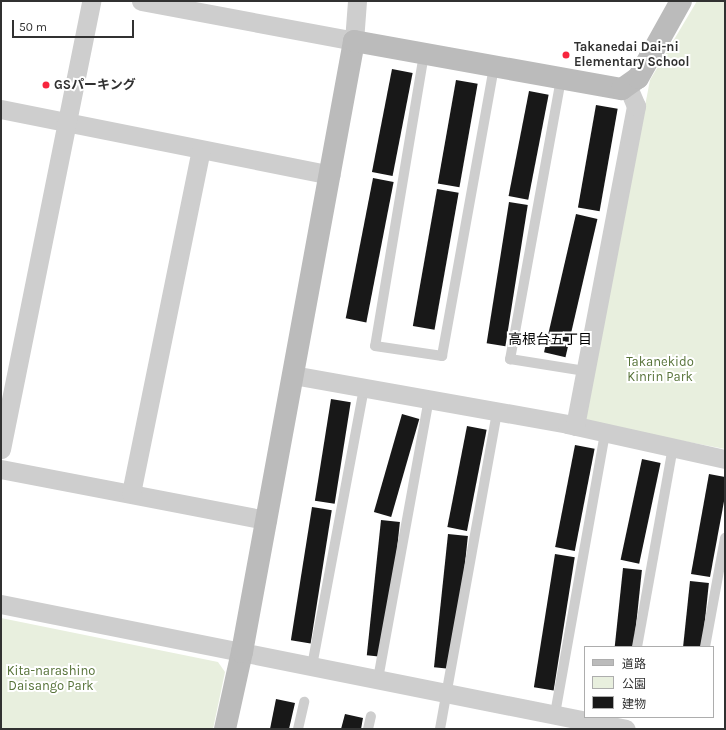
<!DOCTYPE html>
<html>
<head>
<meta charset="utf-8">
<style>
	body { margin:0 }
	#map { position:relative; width:726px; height:730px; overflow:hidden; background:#fff; font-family:Karla,"Noto Sans JP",sans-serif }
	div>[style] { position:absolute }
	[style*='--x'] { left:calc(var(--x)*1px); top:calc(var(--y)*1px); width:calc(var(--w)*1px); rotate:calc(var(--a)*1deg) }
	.green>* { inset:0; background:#e8efde }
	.building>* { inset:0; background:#181818; transform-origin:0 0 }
	.lane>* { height:10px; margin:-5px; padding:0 5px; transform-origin:5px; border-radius:5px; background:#cecece }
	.street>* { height:19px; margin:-9.5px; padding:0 9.5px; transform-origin:9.5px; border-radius:9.5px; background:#cecece }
	.secondary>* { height:22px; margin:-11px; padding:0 11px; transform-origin:11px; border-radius:11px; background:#bbb }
	.dots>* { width:11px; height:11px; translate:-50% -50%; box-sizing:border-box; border:2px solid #fff; border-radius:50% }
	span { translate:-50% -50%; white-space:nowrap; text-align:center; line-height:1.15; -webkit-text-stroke:4px #fff; paint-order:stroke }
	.poi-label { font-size:13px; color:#313131; font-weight:700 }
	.left { translate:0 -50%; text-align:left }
	.park-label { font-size:13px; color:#577339 }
	.neighbourhood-label { font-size:14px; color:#000 }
	.frame { position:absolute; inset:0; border:2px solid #313131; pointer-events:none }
	.legend { position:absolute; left:584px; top:646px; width:130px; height:72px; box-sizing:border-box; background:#fff; border:1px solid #adadad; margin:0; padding:5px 7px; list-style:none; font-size:12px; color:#313131 }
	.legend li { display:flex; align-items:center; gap:8px; height:20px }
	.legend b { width:20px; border:1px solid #adadad }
	.scale { position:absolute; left:12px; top:20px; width:122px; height:18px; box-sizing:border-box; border:2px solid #313131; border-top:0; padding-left:5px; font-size:12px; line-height:14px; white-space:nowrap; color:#313131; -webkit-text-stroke:3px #fff; paint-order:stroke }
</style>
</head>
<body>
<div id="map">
	<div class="green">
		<div style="clip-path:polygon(697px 1px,725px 1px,725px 449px,584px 422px,650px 80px)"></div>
		<div style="clip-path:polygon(1px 618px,218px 662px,225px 672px,213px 729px,1px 728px)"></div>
	</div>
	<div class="building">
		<div style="left:392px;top:69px;width:21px;height:105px;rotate:11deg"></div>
		<div style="left:456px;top:80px;width:22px;height:105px;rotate:10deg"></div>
		<div style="left:529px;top:91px;width:20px;height:107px;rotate:11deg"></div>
		<div style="left:596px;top:105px;width:22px;height:104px;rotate:10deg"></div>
		<div style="left:373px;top:178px;width:21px;height:143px;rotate:11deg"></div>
		<div style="left:437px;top:189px;width:22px;height:139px;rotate:10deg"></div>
		<div style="left:509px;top:202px;width:19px;height:143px;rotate:9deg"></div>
		<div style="left:576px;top:214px;width:22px;height:142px;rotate:13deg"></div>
		<div style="left:331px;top:399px;width:20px;height:103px;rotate:9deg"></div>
		<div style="left:402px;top:414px;width:18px;height:102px;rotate:16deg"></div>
		<div style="left:467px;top:426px;width:20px;height:103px;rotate:11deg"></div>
		<div style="left:575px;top:445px;width:20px;height:104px;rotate:11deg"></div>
		<div style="left:642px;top:459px;width:19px;height:103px;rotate:12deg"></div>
		<div style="clip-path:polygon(709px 474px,725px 477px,725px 496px,710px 577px,691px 574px)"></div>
		<div style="left:312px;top:507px;width:20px;height:135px;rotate:9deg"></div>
		<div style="left:381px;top:520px;width:19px;height:136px;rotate:6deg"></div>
		<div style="left:448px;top:534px;width:20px;height:134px;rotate:6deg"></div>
		<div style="left:555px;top:554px;width:20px;height:135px;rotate:9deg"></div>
		<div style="left:623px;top:568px;width:19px;height:80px;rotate:6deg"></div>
		<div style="left:690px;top:581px;width:19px;height:67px;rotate:6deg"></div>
		<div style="clip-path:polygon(276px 699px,295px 703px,289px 729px,270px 729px)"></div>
		<div style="clip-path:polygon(345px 714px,363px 718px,361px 729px,341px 729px)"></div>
	</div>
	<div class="lane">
		<div style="--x:424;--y:54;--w:296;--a:99.5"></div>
		<div style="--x:375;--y:346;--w:68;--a:8.5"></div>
		<div style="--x:442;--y:356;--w:294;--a:-79.8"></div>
		<div style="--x:561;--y:79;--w:285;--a:100.3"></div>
		<div style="--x:510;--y:359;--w:76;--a:9.1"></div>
		<div style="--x:637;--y:647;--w:203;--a:-79.8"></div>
		<div style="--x:705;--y:647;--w:111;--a:-79.6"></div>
		<div style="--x:312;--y:666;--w:283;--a:-79.4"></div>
		<div style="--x:378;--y:679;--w:285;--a:-79.7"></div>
		<div style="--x:555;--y:714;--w:286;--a:-79.9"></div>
		<div style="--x:298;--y:729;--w:28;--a:-77"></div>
		<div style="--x:368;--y:729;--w:13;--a:-77"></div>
		<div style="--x:440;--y:729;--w:322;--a:-79.8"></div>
	</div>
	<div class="street">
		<div style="--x:141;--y:1;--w:217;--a:10.6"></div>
		<div style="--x:354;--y:41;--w:40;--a:-85.7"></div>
		<div style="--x:1;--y:109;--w:336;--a:11.3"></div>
		<div style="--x:293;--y:375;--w:278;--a:10.1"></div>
		<div style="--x:567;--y:424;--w:162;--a:12.5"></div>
		<div style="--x:575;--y:426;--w:326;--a:-79.2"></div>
		<div style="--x:636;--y:106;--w:21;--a:-113"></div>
		<div style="--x:1;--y:449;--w:457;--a:-78.6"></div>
		<div style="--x:1;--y:469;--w:271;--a:10.9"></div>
		<div style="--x:131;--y:493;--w:350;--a:-78.5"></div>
		<div style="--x:1;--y:604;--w:637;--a:11.31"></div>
	</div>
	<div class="secondary">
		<div style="--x:225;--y:729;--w:79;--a:-77.6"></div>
		<div style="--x:242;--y:652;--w:621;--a:-79.61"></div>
		<div style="--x:354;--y:41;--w:272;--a:10.2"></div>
		<div style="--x:622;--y:89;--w:19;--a:-35"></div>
		<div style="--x:638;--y:78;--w:88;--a:-60.8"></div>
	</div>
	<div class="dots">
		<div style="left:566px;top:55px;background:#f7253e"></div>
		<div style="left:46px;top:85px;background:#f7253e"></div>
	</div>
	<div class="poi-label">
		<span class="left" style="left:574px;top:55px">Takanedai Dai-ni<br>Elementary School</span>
		<span class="left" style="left:54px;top:85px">GSパーキング</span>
	</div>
	<div class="park-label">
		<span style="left:660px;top:370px">Takanekido<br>Kinrin Park</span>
		<span style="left:51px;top:679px">Kita-narashino<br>Daisango Park</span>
	</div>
	<div class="neighbourhood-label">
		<span style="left:550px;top:340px">高根台五丁目</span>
	</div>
	<div class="frame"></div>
	<ul class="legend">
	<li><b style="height:5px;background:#bbb"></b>道路</li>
	<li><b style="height:11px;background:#e8efde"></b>公園</li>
	<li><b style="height:11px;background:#181818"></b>建物</li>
	</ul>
	<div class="scale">50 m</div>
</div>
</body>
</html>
